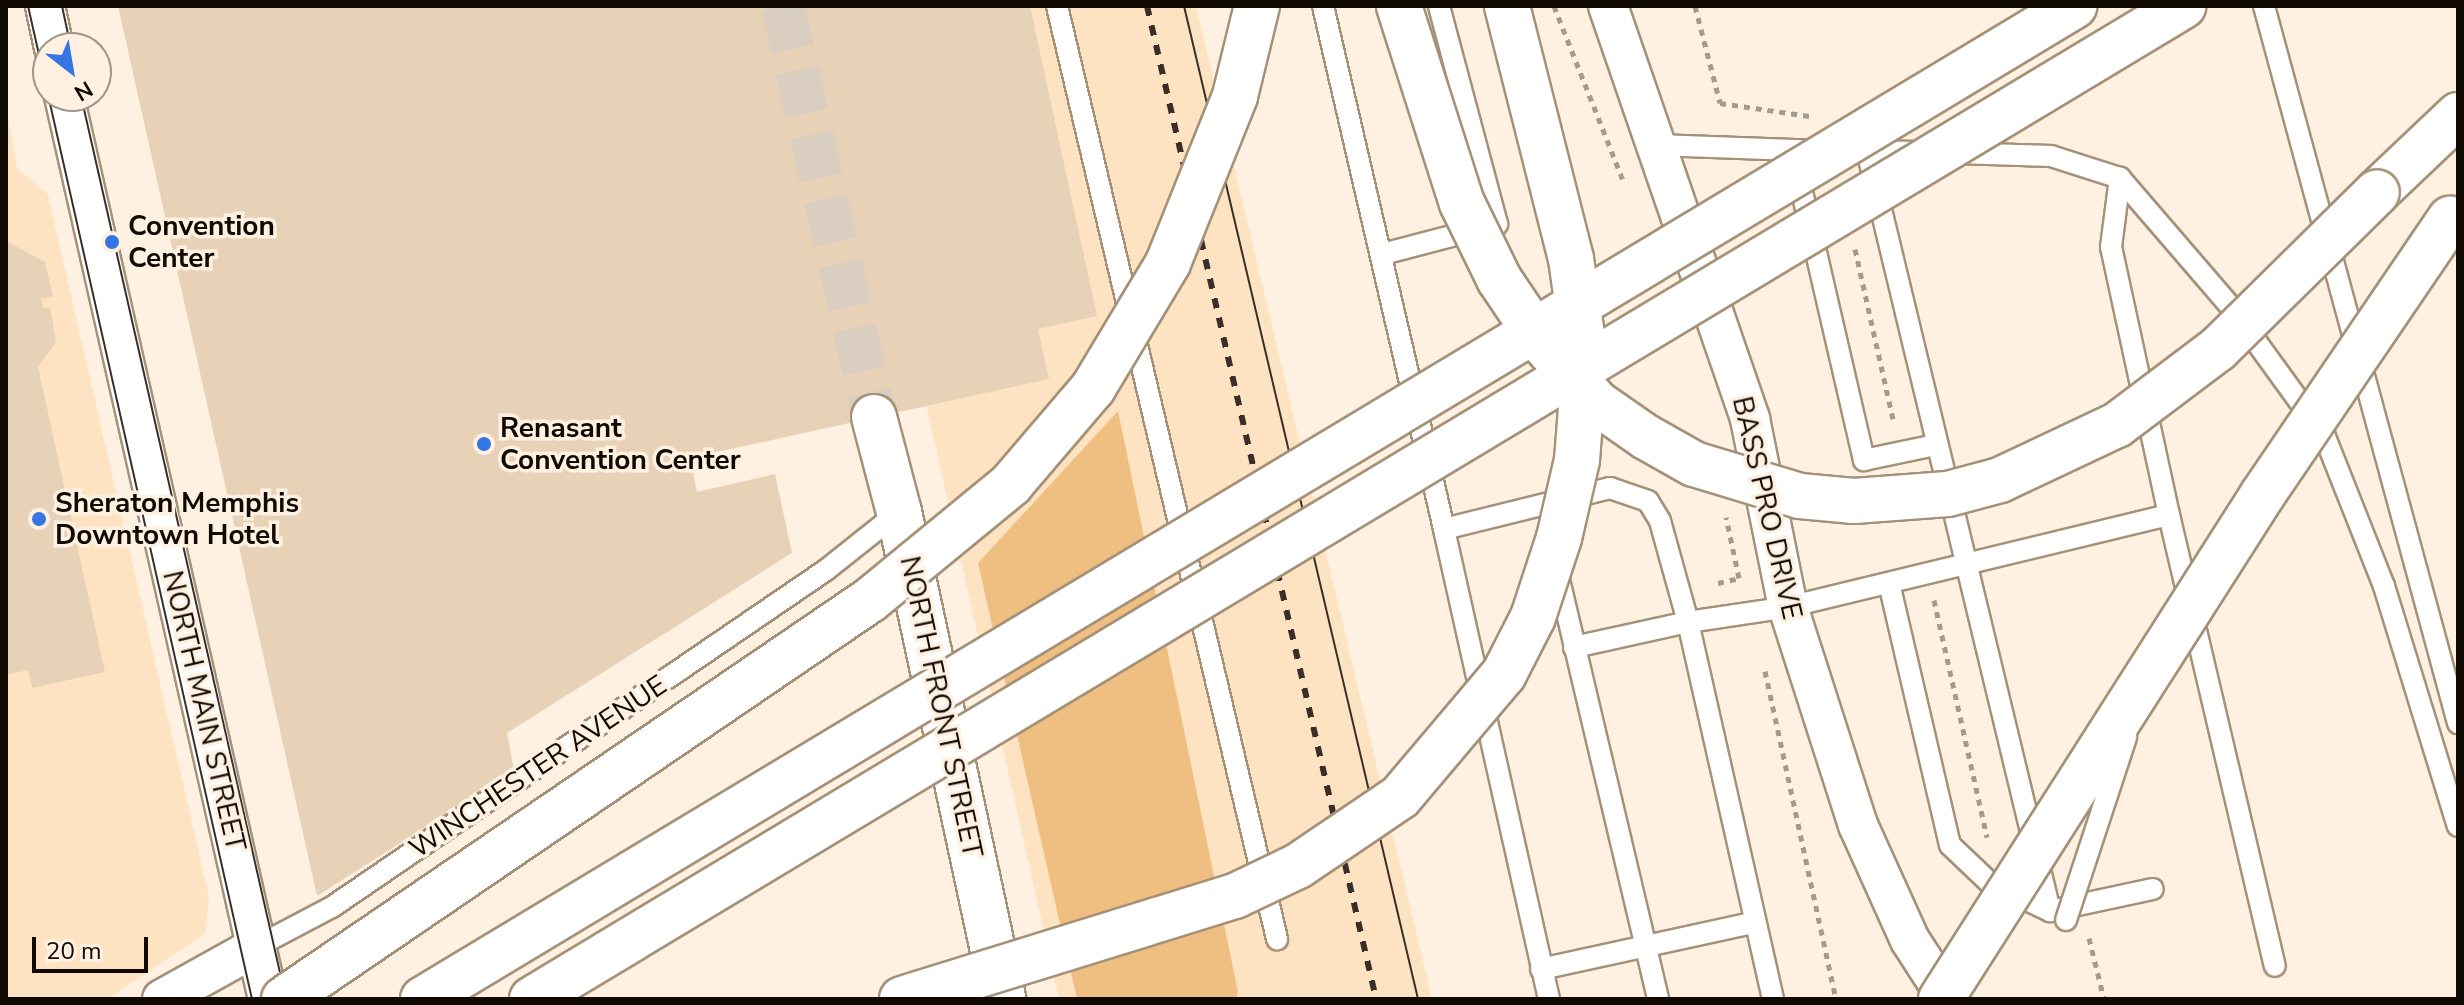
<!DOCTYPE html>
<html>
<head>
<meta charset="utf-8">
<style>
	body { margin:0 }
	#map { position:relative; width:2464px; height:1005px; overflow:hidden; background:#fef1e1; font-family:"Nunito Sans",sans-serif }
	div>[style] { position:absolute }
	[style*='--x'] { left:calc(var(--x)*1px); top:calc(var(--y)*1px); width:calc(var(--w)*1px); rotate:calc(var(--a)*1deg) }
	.built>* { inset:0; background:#fee3c2 }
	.green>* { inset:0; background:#eebf80 }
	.building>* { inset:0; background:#e7d2b7 }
	.tertiary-tunnel>* { height:44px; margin-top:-22px; transform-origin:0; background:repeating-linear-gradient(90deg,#dacec0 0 44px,transparent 0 66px) }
	.path>* { height:5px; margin-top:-2.5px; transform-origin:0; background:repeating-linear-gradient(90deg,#a49a8d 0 6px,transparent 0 12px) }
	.roads { filter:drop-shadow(2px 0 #a59178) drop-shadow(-2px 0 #a59178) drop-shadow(0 2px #a59178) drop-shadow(0 -2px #a59178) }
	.service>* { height:20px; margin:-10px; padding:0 10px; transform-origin:10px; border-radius:10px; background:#fff }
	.minor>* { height:38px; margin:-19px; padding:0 19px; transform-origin:19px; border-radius:19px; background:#fff }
	.tertiary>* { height:44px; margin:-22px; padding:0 22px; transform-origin:22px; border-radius:22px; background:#fff }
	.motorway>* { height:44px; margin:-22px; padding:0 22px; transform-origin:22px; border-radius:22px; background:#fff }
	.tram>* { height:2px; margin:-1px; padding:0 1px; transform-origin:1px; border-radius:1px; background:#383028 }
	.rail>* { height:6px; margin-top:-3px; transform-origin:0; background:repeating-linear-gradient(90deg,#383028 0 10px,transparent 0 20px) }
	.bridges { filter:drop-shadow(2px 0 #a59178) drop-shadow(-2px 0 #a59178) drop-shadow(0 2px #a59178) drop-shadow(0 -2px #a59178) }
	.service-bridge>* { height:20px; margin:-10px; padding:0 10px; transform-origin:10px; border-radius:10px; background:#fff }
	.motorway-bridge>* { height:44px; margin:-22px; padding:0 22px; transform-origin:22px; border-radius:22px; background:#fff }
	.dots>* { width:22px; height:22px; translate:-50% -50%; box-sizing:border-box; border:4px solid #fef1e1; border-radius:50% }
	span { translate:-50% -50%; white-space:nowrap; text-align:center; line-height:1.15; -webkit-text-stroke:7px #fef1e1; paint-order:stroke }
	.poi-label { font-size:28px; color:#110a03; font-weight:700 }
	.left { translate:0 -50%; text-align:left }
	.street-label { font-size:28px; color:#110a03 }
	.frame { position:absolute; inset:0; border:8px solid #110a03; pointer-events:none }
	.north { position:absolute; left:32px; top:32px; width:80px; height:80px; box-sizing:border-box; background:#fef1e1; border:2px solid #9f9588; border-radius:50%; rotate:149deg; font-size:22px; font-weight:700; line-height:32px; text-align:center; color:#110a03 }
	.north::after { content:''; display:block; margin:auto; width:28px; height:36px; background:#3576e4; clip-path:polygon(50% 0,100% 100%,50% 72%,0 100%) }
	.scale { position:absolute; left:32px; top:937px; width:116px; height:36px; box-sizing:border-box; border:4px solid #110a03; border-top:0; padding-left:10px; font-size:24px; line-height:28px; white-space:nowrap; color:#110a03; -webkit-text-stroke:6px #fef1e1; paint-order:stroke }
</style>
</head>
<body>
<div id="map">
	<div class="built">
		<div style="clip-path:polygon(837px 6px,1196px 6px,1432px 999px,1059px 999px)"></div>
		<div style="clip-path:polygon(6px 105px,17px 168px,48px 195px,209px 897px,205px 934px,107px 999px,6px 999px)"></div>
	</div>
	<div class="green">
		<div style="clip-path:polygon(1118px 411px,1238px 992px,1236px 999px,1077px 999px,978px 563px)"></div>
	</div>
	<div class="building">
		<div style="clip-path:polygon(118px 6px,1030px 6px,1097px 316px,1038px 329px,1049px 379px,690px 458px,697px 492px,775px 474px,792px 553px,507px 733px,514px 771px,317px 896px)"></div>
		<div style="clip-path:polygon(6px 241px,45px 262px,53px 296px,41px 299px,43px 308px,50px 307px,56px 342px,38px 367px,105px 672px,32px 688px,28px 670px,6px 675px)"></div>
	</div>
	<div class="tertiary-tunnel">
		<div style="--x:783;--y:6;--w:421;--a:77.5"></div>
	</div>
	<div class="path">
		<div style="--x:1554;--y:6;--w:187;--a:68.4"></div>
		<div style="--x:1695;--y:6;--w:100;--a:75.5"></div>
		<div style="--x:1720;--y:103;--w:90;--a:8.3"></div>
		<div style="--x:1855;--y:249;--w:178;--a:77.4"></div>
		<div style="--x:1718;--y:583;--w:22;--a:-13"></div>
		<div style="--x:1739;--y:578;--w:62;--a:-102"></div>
		<div style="--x:1934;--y:600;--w:243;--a:77.4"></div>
		<div style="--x:1765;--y:671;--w:336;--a:77.8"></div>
		<div style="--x:2089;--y:938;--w:63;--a:76.2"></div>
	</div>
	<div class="roads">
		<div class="service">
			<div style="--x:1057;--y:6;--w:959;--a:76.73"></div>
			<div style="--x:1323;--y:6;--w:537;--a:76.97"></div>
			<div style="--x:2264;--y:6;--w:743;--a:74.86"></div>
			<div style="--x:1656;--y:145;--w:160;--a:2.1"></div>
			<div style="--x:1848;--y:151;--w:76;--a:0.8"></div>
			<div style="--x:1867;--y:151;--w:782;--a:76.46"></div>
			<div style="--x:2050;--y:911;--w:105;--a:-12.1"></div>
			<div style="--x:1956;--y:153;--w:95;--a:1.8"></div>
			<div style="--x:2051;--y:156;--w:72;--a:17.7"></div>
			<div style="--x:2120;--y:178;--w:170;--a:49.3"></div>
			<div style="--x:2231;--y:307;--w:160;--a:54.1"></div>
			<div style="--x:2325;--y:437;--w:160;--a:68.4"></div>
			<div style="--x:2384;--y:586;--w:251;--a:72.9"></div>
			<div style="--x:1797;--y:170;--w:298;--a:77"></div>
			<div style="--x:1864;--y:460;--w:74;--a:-11.8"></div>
			<div style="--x:1383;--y:254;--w:118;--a:-14.7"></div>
			<div style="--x:1497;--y:224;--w:226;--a:-104.9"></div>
			<div style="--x:2169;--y:515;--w:463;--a:76.8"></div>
			<div style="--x:1557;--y:571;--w:440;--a:76.7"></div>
			<div style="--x:1889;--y:583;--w:269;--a:76.9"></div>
			<div style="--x:1950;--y:845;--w:54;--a:43.5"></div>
			<div style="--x:1989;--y:882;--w:68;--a:25.4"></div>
			<div style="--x:256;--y:947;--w:86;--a:-27.8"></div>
			<div style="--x:332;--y:907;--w:598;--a:-34.3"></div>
			<div style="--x:826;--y:570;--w:93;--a:-38.5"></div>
			<div style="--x:1541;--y:969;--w:216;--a:-12.3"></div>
			<div style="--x:1549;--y:999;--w:482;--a:-102.6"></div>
			<div style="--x:1444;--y:529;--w:171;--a:-13.9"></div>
			<div style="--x:1610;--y:488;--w:40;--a:18.9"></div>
			<div style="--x:1648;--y:501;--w:23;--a:59"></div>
			<div style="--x:1660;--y:521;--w:105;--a:74.5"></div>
			<div style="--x:1688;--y:622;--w:117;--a:167.6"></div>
			<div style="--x:1773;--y:999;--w:386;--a:-102.7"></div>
			<div style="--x:1688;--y:622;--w:101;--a:-8.5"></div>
			<div style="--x:1788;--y:607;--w:392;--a:-13.6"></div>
			<div style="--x:2169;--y:515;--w:274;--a:-102.2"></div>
			<div style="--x:2111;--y:247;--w:70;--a:-82.6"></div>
		</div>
		<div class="minor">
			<div style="--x:45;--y:6;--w:43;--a:77.9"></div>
			<div style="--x:1608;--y:6;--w:437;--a:71"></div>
			<div style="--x:1750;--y:419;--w:192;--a:78.6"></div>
			<div style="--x:1788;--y:607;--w:229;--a:72.2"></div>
			<div style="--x:1858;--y:825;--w:126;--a:65.7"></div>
			<div style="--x:1910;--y:940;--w:70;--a:57.2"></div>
			<div style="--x:64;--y:96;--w:926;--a:77.27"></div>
			<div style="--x:162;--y:999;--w:107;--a:-29"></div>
		</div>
		<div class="tertiary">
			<div style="--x:874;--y:417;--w:98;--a:75.3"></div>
			<div style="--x:899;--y:512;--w:498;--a:77.9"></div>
		</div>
		<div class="motorway">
			<div style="--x:2377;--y:192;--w:112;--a:-43.5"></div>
		</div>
	</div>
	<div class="tram">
		<div style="--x:28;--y:6;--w:1018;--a:77.29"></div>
		<div style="--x:62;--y:6;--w:43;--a:77.9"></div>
		<div style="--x:1184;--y:6;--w:1020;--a:76.74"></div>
		<div style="--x:81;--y:96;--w:926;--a:77.21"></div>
	</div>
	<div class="rail">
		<div style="--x:1147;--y:6;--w:1019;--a:77.01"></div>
	</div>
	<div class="bridges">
		<div class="service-bridge">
			<div style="--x:2066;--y:920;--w:193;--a:-71.8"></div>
		</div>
		<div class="motorway-bridge">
			<div style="--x:1399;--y:6;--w:207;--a:72.3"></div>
			<div style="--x:1462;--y:203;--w:85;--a:64"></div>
			<div style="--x:1499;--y:279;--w:73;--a:56.1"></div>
			<div style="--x:1540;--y:340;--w:85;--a:47.9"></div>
			<div style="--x:1597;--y:403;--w:60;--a:34.8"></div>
			<div style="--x:1646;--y:437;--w:55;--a:29.4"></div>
			<div style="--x:1694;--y:464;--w:111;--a:16.8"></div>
			<div style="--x:1800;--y:496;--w:54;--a:5.3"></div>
			<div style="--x:1854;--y:501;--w:94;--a:-4.3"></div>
			<div style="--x:1948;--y:494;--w:54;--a:-15.1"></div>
			<div style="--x:2000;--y:480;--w:129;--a:-25.2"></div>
			<div style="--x:2117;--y:425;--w:126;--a:-37"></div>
			<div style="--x:2218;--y:349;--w:223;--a:-44.6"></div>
			<div style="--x:284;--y:999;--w:709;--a:-34.25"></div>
			<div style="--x:870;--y:600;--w:183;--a:-39.4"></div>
			<div style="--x:1011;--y:484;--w:126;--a:-49.5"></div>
			<div style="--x:1093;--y:388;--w:146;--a:-59"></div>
			<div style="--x:1168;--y:263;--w:180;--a:-68.1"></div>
			<div style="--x:1235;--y:96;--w:93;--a:-76.3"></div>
			<div style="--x:423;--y:999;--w:1927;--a:-31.02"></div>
			<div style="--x:532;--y:999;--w:1927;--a:-31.02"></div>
			<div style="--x:902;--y:999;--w:349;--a:-17.2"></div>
			<div style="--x:1235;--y:896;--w:70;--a:-25.5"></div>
			<div style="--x:1298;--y:866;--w:123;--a:-34.1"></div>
			<div style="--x:1400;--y:797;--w:161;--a:-49.8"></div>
			<div style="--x:1504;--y:674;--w:64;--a:-63"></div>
			<div style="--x:1533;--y:617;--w:83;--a:-71.8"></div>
			<div style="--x:1559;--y:538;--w:80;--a:-77"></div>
			<div style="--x:1577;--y:460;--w:104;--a:-85.6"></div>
			<div style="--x:1585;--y:356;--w:98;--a:-98.2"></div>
			<div style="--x:1571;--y:259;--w:261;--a:-104.2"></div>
			<div style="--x:1941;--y:999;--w:599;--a:-57.48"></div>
			<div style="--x:2263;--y:494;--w:333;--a:-55.8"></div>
		</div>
	</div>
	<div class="dots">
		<div style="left:112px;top:242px;background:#3576e4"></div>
		<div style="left:484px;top:444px;background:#3576e4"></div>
		<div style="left:39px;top:519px;background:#3576e4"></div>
	</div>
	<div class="poi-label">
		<span class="left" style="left:128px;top:242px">Convention<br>Center</span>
		<span class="left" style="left:500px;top:444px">Renasant<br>Convention Center</span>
		<span class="left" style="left:55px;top:519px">Sheraton Memphis<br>Downtown Hotel</span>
	</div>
	<div class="street-label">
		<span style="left:1767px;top:508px;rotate:77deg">BASS PRO DRIVE</span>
		<span style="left:941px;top:707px;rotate:78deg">NORTH FRONT STREET</span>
		<span style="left:204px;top:711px;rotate:77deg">NORTH MAIN STREET</span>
		<span style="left:538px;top:767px;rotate:-34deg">WINCHESTER AVENUE</span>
	</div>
	<div class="frame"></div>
	<div class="north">N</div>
	<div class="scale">20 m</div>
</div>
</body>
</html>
